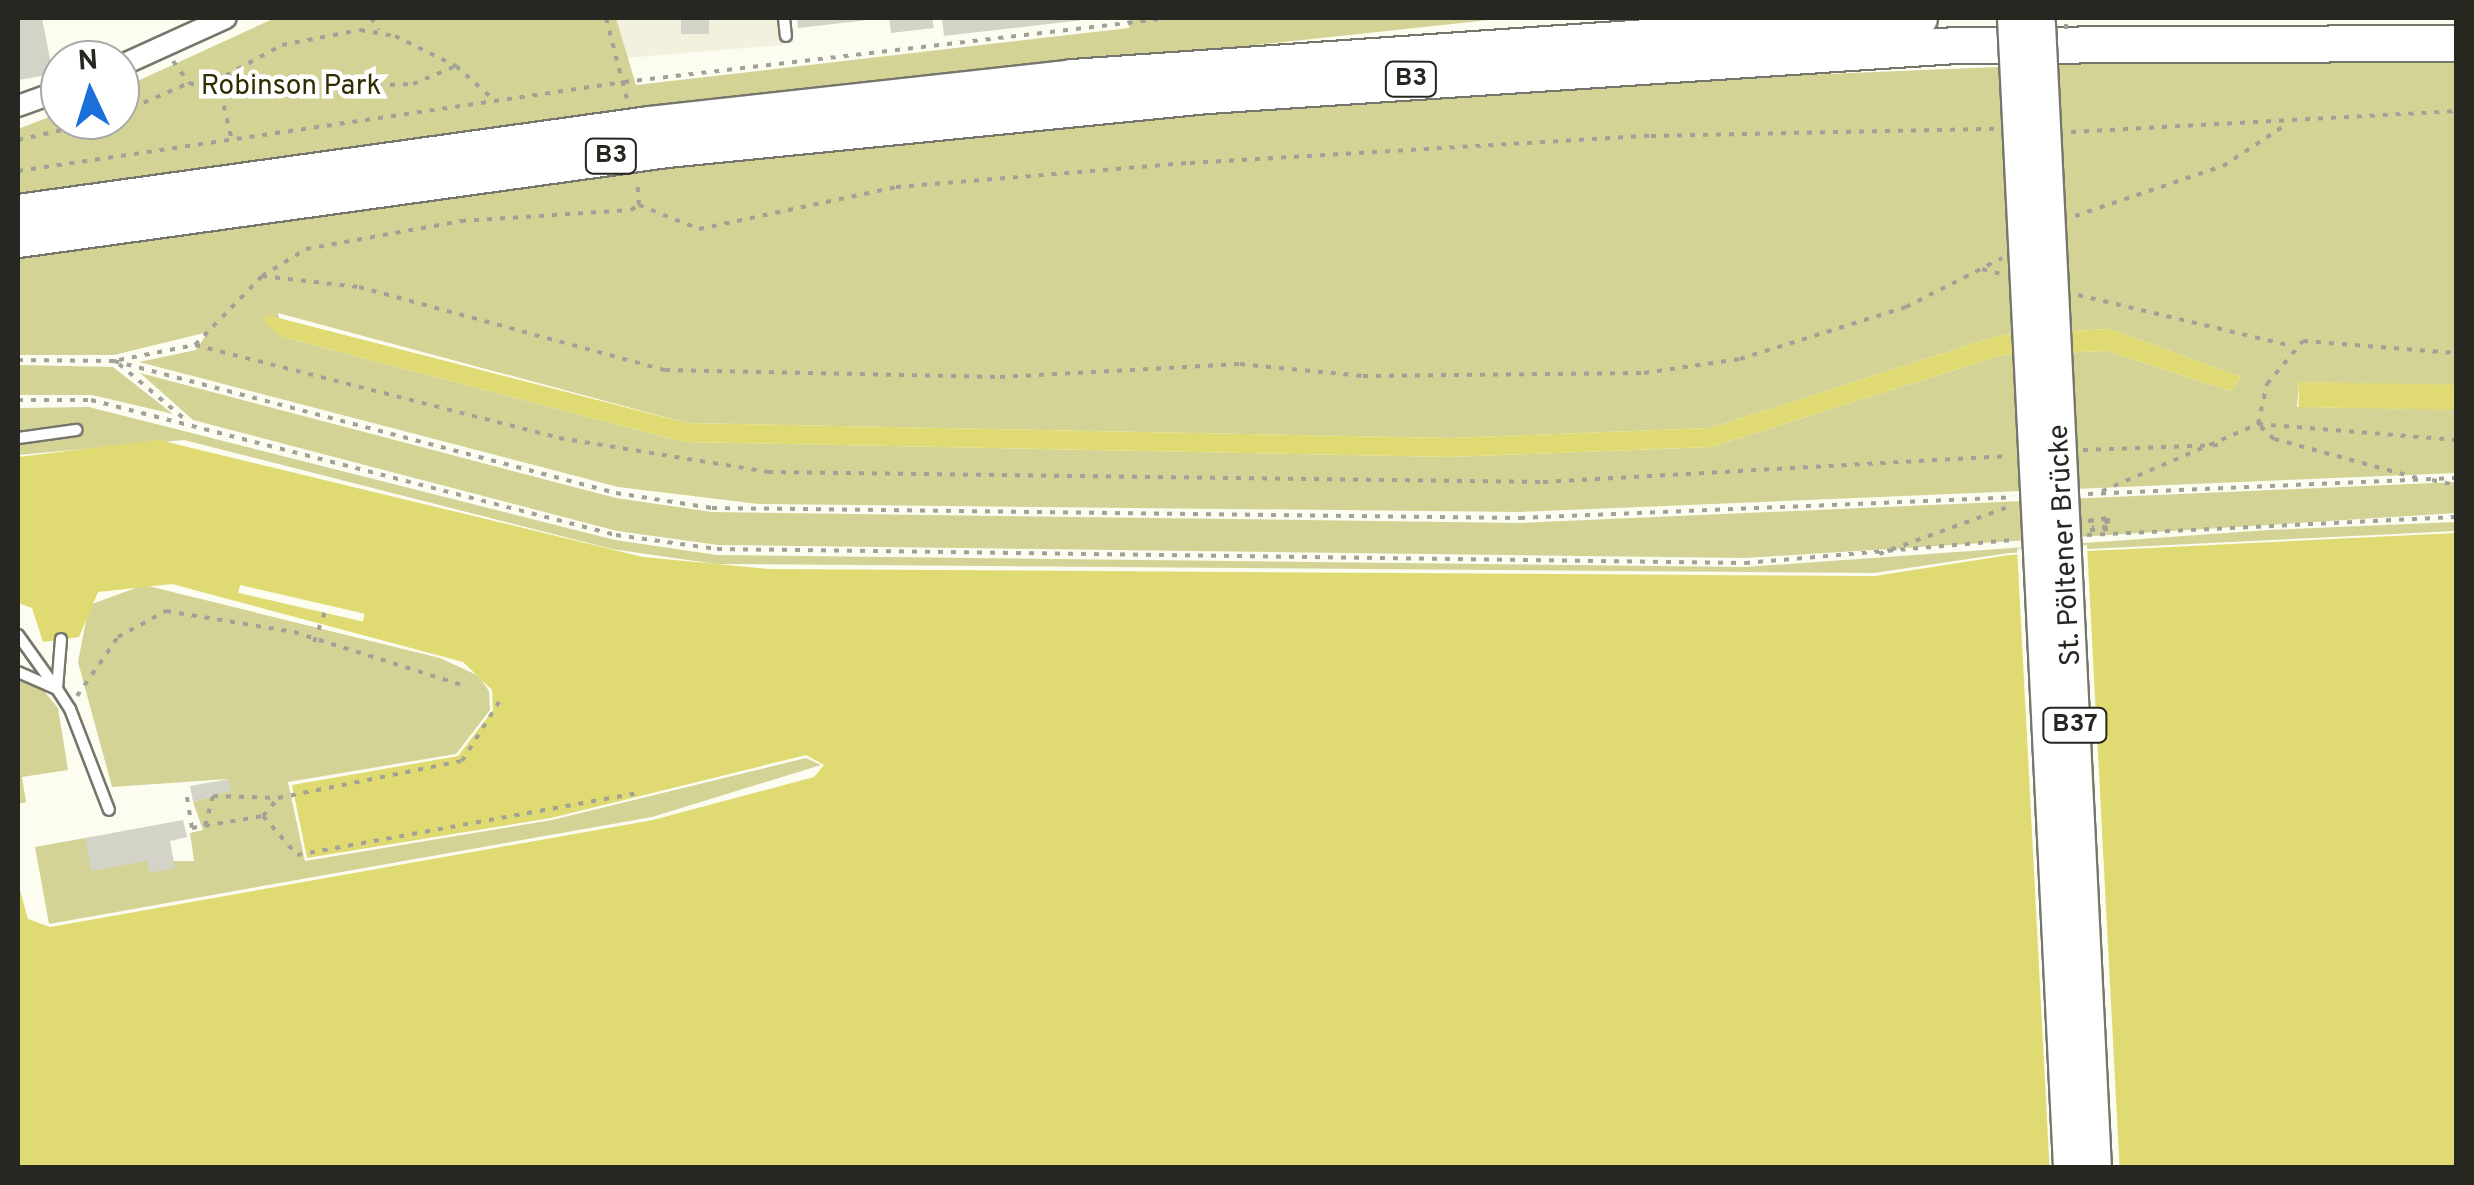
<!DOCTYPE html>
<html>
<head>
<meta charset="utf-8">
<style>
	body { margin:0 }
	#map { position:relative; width:2474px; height:1185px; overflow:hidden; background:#fcfcf1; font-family:Overpass,sans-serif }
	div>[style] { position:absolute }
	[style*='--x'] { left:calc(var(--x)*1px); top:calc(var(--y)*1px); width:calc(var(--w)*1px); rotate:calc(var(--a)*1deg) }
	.built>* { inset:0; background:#f1f1de }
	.green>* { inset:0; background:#d4d396 }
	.water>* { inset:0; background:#dfdb72; transform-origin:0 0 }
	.pier>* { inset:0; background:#fcfcf1; transform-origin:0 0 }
	.building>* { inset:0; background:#d3d3c8; transform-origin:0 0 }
	.path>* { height:4px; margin-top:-2px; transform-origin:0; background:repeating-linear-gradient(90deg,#a1a198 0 5px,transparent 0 13px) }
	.roads { filter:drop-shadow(2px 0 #76766c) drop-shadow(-2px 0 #76766c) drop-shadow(0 2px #76766c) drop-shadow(0 -2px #76766c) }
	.lane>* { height:10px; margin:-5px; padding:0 5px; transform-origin:5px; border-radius:5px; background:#fff }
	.street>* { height:20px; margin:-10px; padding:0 10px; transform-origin:10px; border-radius:10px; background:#fff }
	.highway>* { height:35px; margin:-17.5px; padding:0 17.5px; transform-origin:17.5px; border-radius:17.5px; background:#fff }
	.path-bridge>* { height:4px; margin-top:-2px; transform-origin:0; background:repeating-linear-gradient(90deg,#a1a198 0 5px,transparent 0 13px) }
	.bridges { filter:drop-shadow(2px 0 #76766c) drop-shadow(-2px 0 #76766c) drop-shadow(0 2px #76766c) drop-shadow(0 -2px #76766c) }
	.primary-bridge>* { height:30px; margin:-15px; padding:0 15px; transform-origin:15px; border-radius:15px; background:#fff }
	span { translate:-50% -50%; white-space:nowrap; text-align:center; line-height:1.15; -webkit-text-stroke:9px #fff; paint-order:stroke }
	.shield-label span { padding:2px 8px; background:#fff; border:2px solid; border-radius:8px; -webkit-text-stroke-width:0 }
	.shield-label { font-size:25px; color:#272722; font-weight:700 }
	.park-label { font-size:28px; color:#302d00 }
	.street-label { font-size:28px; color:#272722 }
	.frame { position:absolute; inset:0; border:20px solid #272722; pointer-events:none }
	.north { position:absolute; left:40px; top:40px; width:100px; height:100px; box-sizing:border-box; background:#fff; border:2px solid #a9a9a7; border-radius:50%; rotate:356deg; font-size:28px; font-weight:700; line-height:40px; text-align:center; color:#272722 }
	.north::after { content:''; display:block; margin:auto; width:35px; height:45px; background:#1b70da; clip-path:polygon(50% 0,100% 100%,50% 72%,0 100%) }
</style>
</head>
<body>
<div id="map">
	<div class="built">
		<div style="clip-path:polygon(616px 18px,779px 18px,783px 45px,625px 58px)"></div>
	</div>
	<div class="green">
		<div style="clip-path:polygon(275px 18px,616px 18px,636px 85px,1129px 28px,1128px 18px,1508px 18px,639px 111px,18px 197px,18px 129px,60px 113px,120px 120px,120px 89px)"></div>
		<div style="clip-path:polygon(evenodd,2222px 58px,2456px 62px,2456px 386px,2299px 382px,2297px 407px,2456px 409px,2456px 473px,1520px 512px,759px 504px,618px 487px,139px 362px,196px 350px,208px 332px,114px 355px,18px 355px,18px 254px,610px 171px,1035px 124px,1629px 82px,2222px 58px,278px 313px,687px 423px,1451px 438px,1710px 428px,2000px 335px,2110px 329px,2241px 377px,2231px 391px,2107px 351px,2002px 355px,1711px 447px,1450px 457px,684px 442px,283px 337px,278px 313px)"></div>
		<div style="clip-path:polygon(18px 365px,113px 367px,173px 414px,92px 395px,18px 395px)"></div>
		<div style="clip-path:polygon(140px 373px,616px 498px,712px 512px,1520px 523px,2456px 482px,2456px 513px,1745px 558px,718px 545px,617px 531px,193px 420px)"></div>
		<div style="clip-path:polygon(89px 407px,615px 540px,717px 555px,1745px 567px,2268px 530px,2456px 522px,2456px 531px,2009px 553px,1874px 573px,716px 564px,612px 549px,184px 440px,18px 455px,18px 444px,79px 435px,77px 425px,18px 433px,18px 408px)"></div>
		<div style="clip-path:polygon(144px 585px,440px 658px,479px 676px,489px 691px,490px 710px,456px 754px,288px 782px,305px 861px,552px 820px,806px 758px,821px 765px,652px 817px,49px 924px,35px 847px,85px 838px,147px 861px,194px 861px,190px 833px,203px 830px,193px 802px,231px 790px,228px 779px,112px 787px,78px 662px,89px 605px)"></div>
		<div style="clip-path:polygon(18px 678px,39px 685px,58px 708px,68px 770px,22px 777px,26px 802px,18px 804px)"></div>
	</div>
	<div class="water">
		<div style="clip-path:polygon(267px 315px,687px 423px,1451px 438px,1710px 428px,2000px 335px,2110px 329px,2241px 377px,2231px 391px,2107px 351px,2002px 355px,1711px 447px,1450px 457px,684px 442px,283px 337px,264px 323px)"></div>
		<div style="left:2299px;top:382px;width:157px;height:25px;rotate:1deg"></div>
		<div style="clip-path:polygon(159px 440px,643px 557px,768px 569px,1875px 576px,2009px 555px,2456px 533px,2456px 1167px,18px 1167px,18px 883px,28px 919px,50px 927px,653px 820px,814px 777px,824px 765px,806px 755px,551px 818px,307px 858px,292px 785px,458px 756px,493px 710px,492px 690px,463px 662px,172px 584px,98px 592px,79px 637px,43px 642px,32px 608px,18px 603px,18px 457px)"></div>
	</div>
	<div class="pier">
		<div style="left:2087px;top:545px;width:623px;height:70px;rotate:87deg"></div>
		<div style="left:240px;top:585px;width:128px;height:8px;rotate:13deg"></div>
	</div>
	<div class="building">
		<div style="clip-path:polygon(18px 18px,42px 18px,53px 74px,18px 80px)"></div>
		<div style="left:681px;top:18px;width:28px;height:16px"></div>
		<div style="clip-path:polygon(797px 18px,867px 18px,868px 20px,798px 28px)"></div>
		<div style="clip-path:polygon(889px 18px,932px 18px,934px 28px,891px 33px)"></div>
		<div style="clip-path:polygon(942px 18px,1083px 18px,1083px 20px,944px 36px)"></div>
		<div style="clip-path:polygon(229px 779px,231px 790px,193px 802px,190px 786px)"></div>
		<div style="clip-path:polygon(183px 820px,187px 837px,170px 841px,175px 868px,149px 873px,147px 861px,91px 871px,85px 838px)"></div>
	</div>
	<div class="path">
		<div style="--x:371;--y:18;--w:14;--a:56"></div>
		<div style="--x:606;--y:18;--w:88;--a:75.5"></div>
		<div style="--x:173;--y:61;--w:27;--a:54"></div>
		<div style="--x:189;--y:83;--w:33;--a:14"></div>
		<div style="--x:221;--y:91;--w:192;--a:-2.1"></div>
		<div style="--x:413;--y:84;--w:47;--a:-22.7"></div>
		<div style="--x:203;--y:88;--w:90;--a:-28.6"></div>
		<div style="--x:282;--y:45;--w:79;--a:-10.9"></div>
		<div style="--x:360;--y:30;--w:36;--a:10"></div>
		<div style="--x:395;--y:36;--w:68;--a:26.2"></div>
		<div style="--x:456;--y:66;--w:51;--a:41.8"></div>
		<div style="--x:221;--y:93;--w:45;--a:77.2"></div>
		<div style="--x:120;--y:113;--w:75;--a:-23.5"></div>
		<div style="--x:2071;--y:132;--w:386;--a:-3.1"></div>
		<div style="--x:18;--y:140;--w:91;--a:-12.7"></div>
		<div style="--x:18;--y:171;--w:613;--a:-8.35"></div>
		<div style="--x:624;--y:82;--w:549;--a:-6.7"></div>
		<div style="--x:639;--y:205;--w:65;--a:21.8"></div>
		<div style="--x:699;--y:229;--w:201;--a:-12"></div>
		<div style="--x:896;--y:187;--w:295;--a:-4.7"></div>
		<div style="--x:1190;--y:163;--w:462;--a:-3.4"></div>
		<div style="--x:1651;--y:136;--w:345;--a:-1.2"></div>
		<div style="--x:2075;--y:216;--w:156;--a:-18.7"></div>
		<div style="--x:2223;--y:166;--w:77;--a:-33.3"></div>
		<div style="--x:1982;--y:269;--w:20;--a:15"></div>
		<div style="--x:262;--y:276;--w:98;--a:6.5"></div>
		<div style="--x:359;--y:287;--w:317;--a:15.2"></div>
		<div style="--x:665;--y:370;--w:335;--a:1.2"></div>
		<div style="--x:1000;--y:377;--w:240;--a:-3.1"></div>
		<div style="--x:1240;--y:364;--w:124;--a:5.6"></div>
		<div style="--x:1363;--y:376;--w:281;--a:-0.6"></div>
		<div style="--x:1644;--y:373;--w:97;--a:-8.3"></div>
		<div style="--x:1740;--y:359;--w:174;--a:-17.4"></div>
		<div style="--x:1906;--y:307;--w:108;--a:-27"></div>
		<div style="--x:2078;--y:295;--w:220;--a:13.4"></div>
		<div style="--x:195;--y:345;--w:376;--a:14.3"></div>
		<div style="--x:559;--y:438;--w:212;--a:9.2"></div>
		<div style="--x:768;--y:472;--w:775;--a:0.74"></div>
		<div style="--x:1543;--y:482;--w:467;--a:-3.2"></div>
		<div style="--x:18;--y:360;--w:96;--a:0.6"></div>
		<div style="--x:114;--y:361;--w:519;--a:14.73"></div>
		<div style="--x:616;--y:493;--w:97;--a:8.9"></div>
		<div style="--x:712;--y:508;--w:808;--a:0.71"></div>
		<div style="--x:1520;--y:518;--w:494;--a:-2.4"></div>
		<div style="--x:119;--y:360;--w:77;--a:-11.2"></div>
		<div style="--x:195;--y:345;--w:96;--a:-45.8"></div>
		<div style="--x:262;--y:276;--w:52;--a:-31.5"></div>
		<div style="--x:306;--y:249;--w:158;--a:-10.2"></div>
		<div style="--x:461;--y:221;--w:170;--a:-3.7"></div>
		<div style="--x:631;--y:210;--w:9;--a:-32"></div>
		<div style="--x:639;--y:205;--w:26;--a:-94"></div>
		<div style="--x:119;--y:364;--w:90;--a:40"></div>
		<div style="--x:18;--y:400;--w:73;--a:0"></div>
		<div style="--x:91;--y:400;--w:542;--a:14.42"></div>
		<div style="--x:616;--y:535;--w:102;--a:7.9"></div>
		<div style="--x:717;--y:549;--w:1028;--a:0.78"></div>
		<div style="--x:1745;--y:563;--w:269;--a:-4.9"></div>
		<div style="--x:2083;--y:450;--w:138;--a:-2.1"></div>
		<div style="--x:2417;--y:478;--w:148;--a:-164.7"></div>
		<div style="--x:2274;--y:439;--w:22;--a:-137"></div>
		<div style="--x:2258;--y:424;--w:41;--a:-77.3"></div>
		<div style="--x:2267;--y:384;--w:56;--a:-50.1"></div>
		<div style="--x:2303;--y:341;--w:153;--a:4.5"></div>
		<div style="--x:2432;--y:480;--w:25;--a:12"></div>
		<div style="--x:2102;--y:491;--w:170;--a:-23.2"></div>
		<div style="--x:2258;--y:424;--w:199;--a:4.6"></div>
		<div style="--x:2088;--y:494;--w:368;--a:-2.5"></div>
		<div style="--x:2088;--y:521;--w:20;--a:-9"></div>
		<div style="--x:2108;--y:518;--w:11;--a:90"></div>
		<div style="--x:2108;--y:529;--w:18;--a:177"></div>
		<div style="--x:2089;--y:521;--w:17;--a:-7"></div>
		<div style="--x:2106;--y:519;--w:8;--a:83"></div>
		<div style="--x:2107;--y:527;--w:15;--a:180"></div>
		<div style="--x:2087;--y:535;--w:369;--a:-2.8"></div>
		<div style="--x:1879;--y:554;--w:140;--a:-20"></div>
		<div style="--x:314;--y:642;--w:32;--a:-70"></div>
		<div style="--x:77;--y:696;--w:72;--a:-55.2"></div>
		<div style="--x:118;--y:637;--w:55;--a:-28.4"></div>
		<div style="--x:166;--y:611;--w:130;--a:9.3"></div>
		<div style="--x:294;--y:632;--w:179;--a:17.5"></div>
		<div style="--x:187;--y:797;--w:31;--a:81"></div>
		<div style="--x:192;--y:828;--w:72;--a:-9.6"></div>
		<div style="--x:263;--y:816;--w:23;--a:-50"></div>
		<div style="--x:263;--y:816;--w:52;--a:48.9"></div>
		<div style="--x:297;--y:855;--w:348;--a:-10.3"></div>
		<div style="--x:205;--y:826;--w:31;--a:-75"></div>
		<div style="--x:213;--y:796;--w:65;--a:1.8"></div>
		<div style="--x:278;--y:798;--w:188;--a:-11.4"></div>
		<div style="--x:462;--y:761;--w:70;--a:-57.9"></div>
	</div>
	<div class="roads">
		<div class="lane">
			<div style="--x:784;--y:18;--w:18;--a:84"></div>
			<div style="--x:18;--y:438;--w:59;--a:-7.9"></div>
			<div style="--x:18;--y:635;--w:65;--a:54.4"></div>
			<div style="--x:18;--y:672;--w:43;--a:23.6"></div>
			<div style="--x:57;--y:689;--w:24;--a:57"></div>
			<div style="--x:70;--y:709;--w:108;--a:68.9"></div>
			<div style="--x:57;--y:689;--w:50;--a:-85.4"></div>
		</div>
		<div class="street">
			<div style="--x:120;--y:66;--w:116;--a:-24.4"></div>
			<div style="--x:18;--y:106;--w:45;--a:-19.7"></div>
		</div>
		<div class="highway">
			<div style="--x:18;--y:212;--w:637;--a:-7.94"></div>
			<div style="--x:649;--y:124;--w:426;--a:-6.3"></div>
			<div style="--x:1072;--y:77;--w:849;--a:-3.98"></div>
			<div style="--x:18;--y:239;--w:655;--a:-7.9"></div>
			<div style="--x:667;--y:149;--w:543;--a:-5.71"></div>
			<div style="--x:1207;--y:95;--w:751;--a:-3.82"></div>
			<div style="--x:1956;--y:45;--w:500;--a:-0.23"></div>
		</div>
	</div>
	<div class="path-bridge">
		<div style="--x:2066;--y:29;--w:11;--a:-90"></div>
	</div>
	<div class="bridges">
		<div class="primary-bridge">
			<div style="--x:2013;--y:18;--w:1151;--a:87.21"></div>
			<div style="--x:2040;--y:24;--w:1145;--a:87.2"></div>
		</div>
	</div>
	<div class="shield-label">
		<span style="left:1411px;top:79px">B3</span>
		<span style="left:611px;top:156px">B3</span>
		<span style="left:2075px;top:725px">B37</span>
	</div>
	<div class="park-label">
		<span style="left:291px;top:87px">Robinson Park</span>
	</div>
	<div class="street-label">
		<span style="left:2066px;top:545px;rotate:-93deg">St. Pöltener Brücke</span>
	</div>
	<div class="frame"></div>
	<div class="north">N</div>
</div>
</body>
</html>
